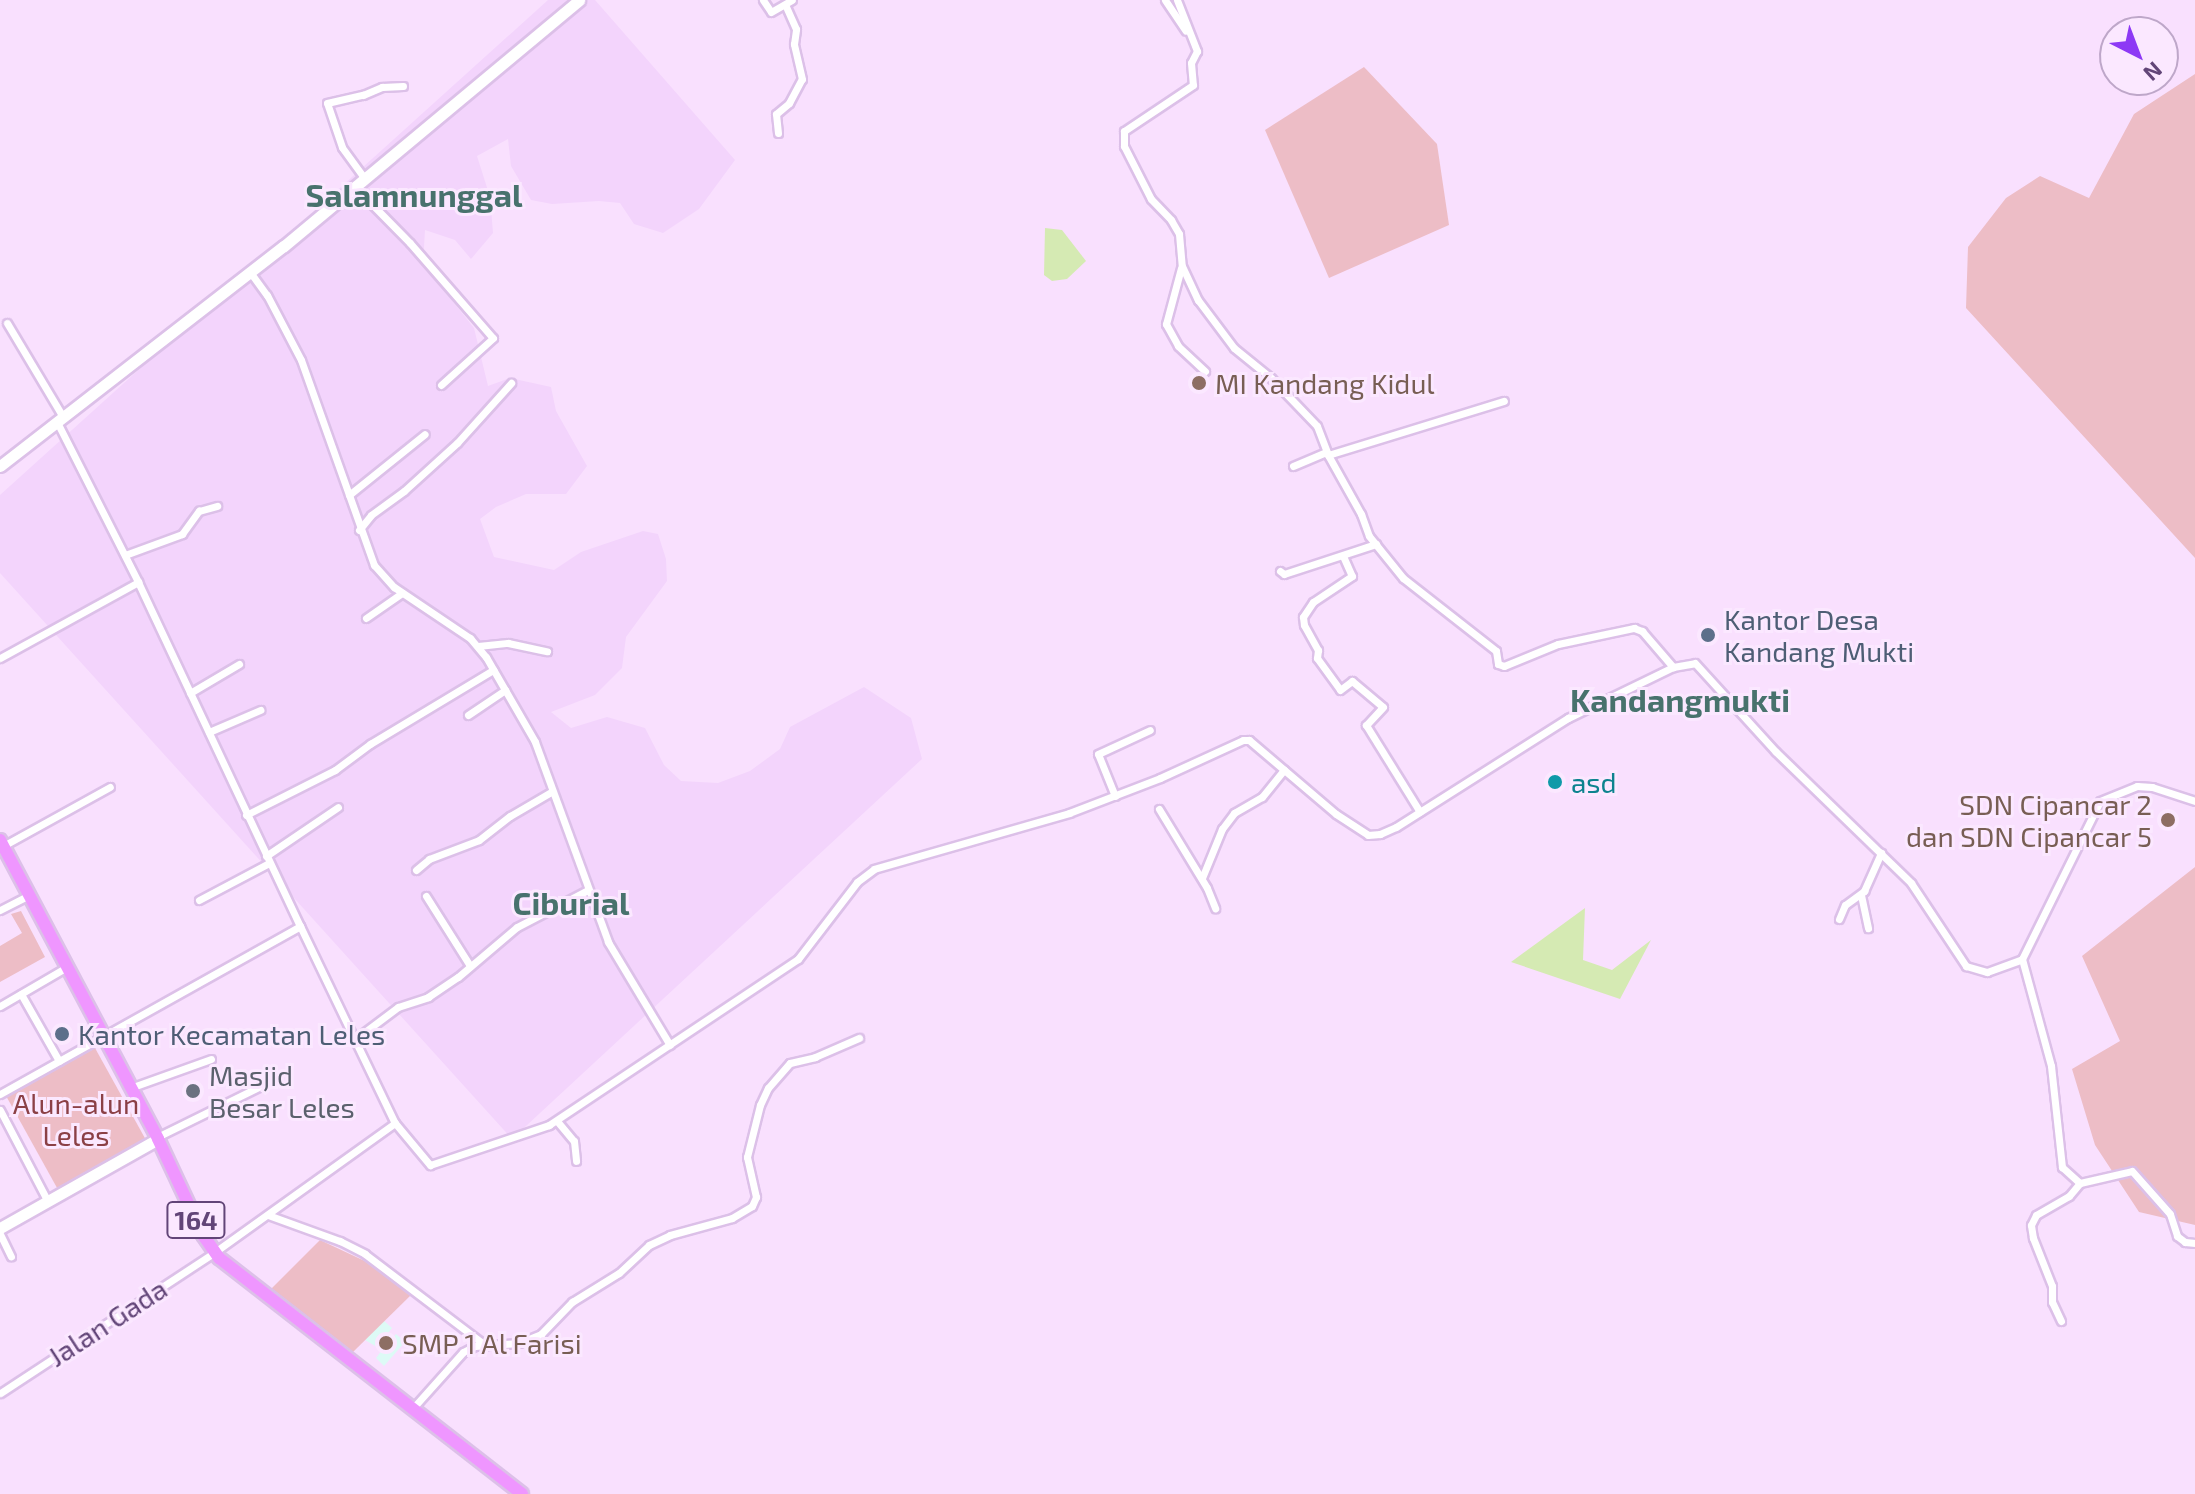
<!DOCTYPE html>
<html>
<head>
<meta charset="utf-8">
<style>
	body { margin:0 }
	#map { position:relative; width:2195px; height:1494px; overflow:hidden; background:#f9e0fe; font-family:"Exo 2",sans-serif }
	div>[style] { position:absolute }
	[style*='--x'] { left:calc(var(--x)*1px); top:calc(var(--y)*1px); width:calc(var(--w)*1px); rotate:calc(var(--a)*1deg) }
	.residential>* { inset:0; background:#f3d4fc }
	.education>* { inset:0; background:#ddfaf6 }
	.green>* { inset:0; background:#edbdc6; transform-origin:0 0 }
	.water>* { inset:0; background:#d5eab3 }
	.roads { filter:drop-shadow(2px 0 #dcc0e8) drop-shadow(-2px 0 #dcc0e8) drop-shadow(0 2px #dcc0e8) drop-shadow(0 -2px #dcc0e8) }
	.street>* { height:7px; margin:-3.5px; padding:0 3.5px; transform-origin:3.5px; border-radius:3.5px; background:#fff }
	.secondary>* { height:11px; margin:-5.5px; padding:0 5.5px; transform-origin:5.5px; border-radius:5.5px; background:#fff }
	.primary>* { height:12px; margin:-6px; padding:0 6px; transform-origin:6px; border-radius:6px; background:#ef96ff }
	.dots>* { width:22px; height:22px; translate:-50% -50%; box-sizing:border-box; border:4px solid #fbe8ff; border-radius:50% }
	span { translate:-50% -50%; white-space:nowrap; text-align:center; line-height:1.15; -webkit-text-stroke:6px #fbe8ff; paint-order:stroke }
	.shield-label span { padding:2px 6px; background:#fbe8ff; border:2px solid; border-radius:6px; -webkit-text-stroke-width:0 }
	.shield-label { font-size:26px; color:#624578; font-weight:700 }
	.education-label { font-size:28px; color:#785e54 }
	.left { translate:0 -50%; text-align:left }
	.right { translate:-100% -50%; text-align:right }
	.service-label { font-size:28px; color:#4e5e75 }
	.culture-label { font-size:28px; color:#0d838f }
	.worship-label { font-size:28px; color:#5b616d }
	.park-label { font-size:28px; color:#8b4046 }
	.street-label { font-size:28px; color:#624578 }
	.quarter-label { font-size:32px; color:#48726d; font-weight:700 }
	.north { position:absolute; left:2099px; top:16px; width:80px; height:80px; box-sizing:border-box; background:#fbe8ff; border:2px solid #bea7c9; border-radius:50%; rotate:138deg; font-size:22px; font-weight:700; line-height:32px; text-align:center; color:#624578 }
	.north::after { content:''; display:block; margin:auto; width:28px; height:36px; background:#8d39f5; clip-path:polygon(50% 0,100% 100%,50% 72%,0 100%) }
</style>
</head>
<body>
<div id="map">
	<div class="residential">
		<div style="clip-path:polygon(548px 0,595px 0,735px 160px,699px 209px,663px 233px,634px 224px,620px 203px,599px 201px,552px 204px,531px 200px,511px 166px,508px 139px,477px 156px,490px 197px,493px 233px,471px 259px,455px 240px,425px 230px,423px 264px,474px 328px,488px 386px,510px 378px,551px 387px,556px 411px,587px 466px,566px 494px,526px 494px,496px 507px,480px 519px,494px 557px,554px 570px,581px 552px,643px 531px,658px 534px,666px 559px,667px 581px,626px 637px,622px 668px,595px 695px,551px 712px,571px 728px,607px 717px,645px 728px,664px 765px,681px 781px,718px 783px,750px 771px,780px 749px,790px 727px,864px 687px,911px 718px,922px 759px,512px 1139px,0 573px,0 495px)"></div>
	</div>
	<div class="education">
		<div style="clip-path:polygon(383px 1320px,392px 1328px,386px 1336px,391px 1340px,396px 1334px,405px 1342px,384px 1366px,376px 1358px,382px 1350px,365px 1340px)"></div>
	</div>
	<div class="green">
		<div style="clip-path:polygon(1364px 67px,1437px 144px,1449px 225px,1329px 278px,1265px 130px)"></div>
		<div style="clip-path:polygon(2195px 74px,2195px 558px,1966px 308px,1968px 247px,2006px 198px,2040px 176px,2089px 198px,2134px 114px)"></div>
		<div style="clip-path:polygon(2195px 867px,2195px 1225px,2139px 1212px,2095px 1145px,2072px 1069px,2120px 1041px,2082px 956px)"></div>
		<div style="clip-path:polygon(21px 911px,45px 957px,0 982px,0 946px,22px 933px,11px 914px)"></div>
		<div style="left:95px;top:1048px;width:106px;height:101px;rotate:61deg"></div>
		<div style="clip-path:polygon(320px 1240px,369px 1263px,411px 1295px,352px 1353px,269px 1291px)"></div>
	</div>
	<div class="water">
		<div style="clip-path:polygon(1045px 228px,1062px 230px,1086px 261px,1067px 279px,1052px 281px,1044px 275px)"></div>
		<div style="clip-path:polygon(1585px 908px,1583px 960px,1612px 970px,1651px 940px,1620px 999px,1511px 962px)"></div>
	</div>
	<div class="roads">
		<div class="street">
			<div style="--x:763;--y:0;--w:14;--a:56"></div>
			<div style="--x:771;--y:12;--w:24;--a:-30"></div>
			<div style="--x:1165;--y:0;--w:37;--a:56"></div>
			<div style="--x:1177;--y:0;--w:55;--a:68.6"></div>
			<div style="--x:1197;--y:51;--w:13;--a:117"></div>
			<div style="--x:1191;--y:63;--w:22;--a:85"></div>
			<div style="--x:1193;--y:85;--w:83;--a:146.3"></div>
			<div style="--x:1124;--y:131;--w:15;--a:90"></div>
			<div style="--x:1124;--y:146;--w:59;--a:63"></div>
			<div style="--x:1151;--y:199;--w:29;--a:46"></div>
			<div style="--x:1171;--y:220;--w:16;--a:60"></div>
			<div style="--x:1179;--y:234;--w:32;--a:85"></div>
			<div style="--x:1182;--y:266;--w:38;--a:65"></div>
			<div style="--x:1198;--y:300;--w:60;--a:53.1"></div>
			<div style="--x:1234;--y:348;--w:48;--a:39"></div>
			<div style="--x:1271;--y:378;--w:66;--a:46.2"></div>
			<div style="--x:1317;--y:426;--w:31;--a:69"></div>
			<div style="--x:1328;--y:455;--w:68;--a:60.8"></div>
			<div style="--x:1361;--y:514;--w:23;--a:70"></div>
			<div style="--x:1369;--y:536;--w:54;--a:51"></div>
			<div style="--x:1403;--y:578;--w:118;--a:38.1"></div>
			<div style="--x:1496;--y:651;--w:13;--a:81"></div>
			<div style="--x:1498;--y:664;--w:6;--a:18"></div>
			<div style="--x:1504;--y:666;--w:58;--a:-22.2"></div>
			<div style="--x:1558;--y:644;--w:78;--a:-11.9"></div>
			<div style="--x:1634;--y:628;--w:9;--a:21"></div>
			<div style="--x:1642;--y:631;--w:48;--a:49.3"></div>
			<div style="--x:778;--y:133;--w:19;--a:-96"></div>
			<div style="--x:776;--y:114;--w:17;--a:-40"></div>
			<div style="--x:789;--y:103;--w:27;--a:-62"></div>
			<div style="--x:802;--y:79;--w:36;--a:-103"></div>
			<div style="--x:794;--y:44;--w:15;--a:-82"></div>
			<div style="--x:796;--y:29;--w:24;--a:-114"></div>
			<div style="--x:365;--y:179;--w:39;--a:-126"></div>
			<div style="--x:342;--y:147;--w:46;--a:-108.8"></div>
			<div style="--x:327;--y:103;--w:37;--a:-13"></div>
			<div style="--x:363;--y:95;--w:21;--a:-23"></div>
			<div style="--x:382;--y:87;--w:21;--a:-3"></div>
			<div style="--x:355;--y:187;--w:78;--a:45.5"></div>
			<div style="--x:410;--y:243;--w:126;--a:48.9"></div>
			<div style="--x:493;--y:338;--w:70;--a:137.9"></div>
			<div style="--x:1181;--y:268;--w:58;--a:105"></div>
			<div style="--x:1166;--y:324;--w:25;--a:61"></div>
			<div style="--x:1178;--y:346;--w:37;--a:43"></div>
			<div style="--x:250;--y:272;--w:29;--a:54"></div>
			<div style="--x:267;--y:295;--w:73;--a:62.4"></div>
			<div style="--x:301;--y:360;--w:218;--a:70.4"></div>
			<div style="--x:374;--y:565;--w:30;--a:48"></div>
			<div style="--x:394;--y:587;--w:92;--a:33.9"></div>
			<div style="--x:470;--y:638;--w:25;--a:50"></div>
			<div style="--x:486;--y:657;--w:98;--a:60"></div>
			<div style="--x:535;--y:742;--w:213;--a:69.9"></div>
			<div style="--x:608;--y:942;--w:120;--a:59"></div>
			<div style="--x:7;--y:323;--w:109;--a:59.2"></div>
			<div style="--x:57;--y:422;--w:179;--a:63.1"></div>
			<div style="--x:138;--y:582;--w:380;--a:64.8"></div>
			<div style="--x:1328;--y:455;--w:184;--a:-17.1"></div>
			<div style="--x:1293;--y:466;--w:36;--a:-23"></div>
			<div style="--x:349;--y:495;--w:97;--a:-38.8"></div>
			<div style="--x:359;--y:530;--w:19;--a:-51"></div>
			<div style="--x:371;--y:515;--w:41;--a:-36"></div>
			<div style="--x:404;--y:491;--w:72;--a:-42.2"></div>
			<div style="--x:457;--y:443;--w:81;--a:-48"></div>
			<div style="--x:125;--y:555;--w:61;--a:-20.2"></div>
			<div style="--x:182;--y:534;--w:29;--a:-54"></div>
			<div style="--x:199;--y:511;--w:19;--a:-16"></div>
			<div style="--x:1343;--y:556;--w:22;--a:66"></div>
			<div style="--x:1352;--y:576;--w:47;--a:146.3"></div>
			<div style="--x:1313;--y:602;--w:18;--a:124"></div>
			<div style="--x:1303;--y:617;--w:8;--a:83"></div>
			<div style="--x:1304;--y:625;--w:29;--a:61"></div>
			<div style="--x:1318;--y:650;--w:8;--a:97"></div>
			<div style="--x:1317;--y:658;--w:39;--a:54"></div>
			<div style="--x:1340;--y:690;--w:15;--a:-37"></div>
			<div style="--x:1352;--y:681;--w:40;--a:40"></div>
			<div style="--x:1383;--y:707;--w:25;--a:133"></div>
			<div style="--x:1366;--y:725;--w:102;--a:58.2"></div>
			<div style="--x:1280;--y:571;--w:5;--a:37"></div>
			<div style="--x:1284;--y:574;--w:97;--a:-18.1"></div>
			<div style="--x:366;--y:618;--w:44;--a:-34.8"></div>
			<div style="--x:478;--y:646;--w:30;--a:-6"></div>
			<div style="--x:508;--y:643;--w:40;--a:12"></div>
			<div style="--x:0;--y:658;--w:158;--a:-28.8"></div>
			<div style="--x:190;--y:693;--w:57;--a:-30.6"></div>
			<div style="--x:468;--y:715;--w:45;--a:-34"></div>
			<div style="--x:209;--y:732;--w:56;--a:-23.3"></div>
			<div style="--x:1115;--y:796;--w:45;--a:-112"></div>
			<div style="--x:1098;--y:754;--w:57;--a:-24.8"></div>
			<div style="--x:1159;--y:809;--w:92;--a:58.7"></div>
			<div style="--x:1207;--y:888;--w:22;--a:68"></div>
			<div style="--x:246;--y:815;--w:100;--a:-26.8"></div>
			<div style="--x:335;--y:770;--w:44;--a:-36.6"></div>
			<div style="--x:370;--y:744;--w:144;--a:-31"></div>
			<div style="--x:3;--y:846;--w:122;--a:-28.9"></div>
			<div style="--x:266;--y:856;--w:87;--a:-34.2"></div>
			<div style="--x:416;--y:870;--w:17;--a:-40"></div>
			<div style="--x:429;--y:859;--w:53;--a:-20.8"></div>
			<div style="--x:479;--y:840;--w:39;--a:-38"></div>
			<div style="--x:510;--y:816;--w:48;--a:-30.3"></div>
			<div style="--x:1202;--y:878;--w:53;--a:-67.8"></div>
			<div style="--x:1222;--y:829;--w:20;--a:-53"></div>
			<div style="--x:1234;--y:813;--w:32;--a:-30"></div>
			<div style="--x:1262;--y:797;--w:35;--a:-51"></div>
			<div style="--x:1861;--y:895;--w:34;--a:78"></div>
			<div style="--x:426;--y:896;--w:83;--a:57.8"></div>
			<div style="--x:199;--y:900;--w:79;--a:-27.9"></div>
			<div style="--x:0;--y:910;--w:31;--a:-27"></div>
			<div style="--x:1839;--y:919;--w:15;--a:-67"></div>
			<div style="--x:1845;--y:905;--w:24;--a:-36"></div>
			<div style="--x:1864;--y:891;--w:42;--a:-65.9"></div>
			<div style="--x:2022;--y:959;--w:111;--a:74.8"></div>
			<div style="--x:2051;--y:1066;--w:102;--a:83.8"></div>
			<div style="--x:2062;--y:1167;--w:24;--a:42"></div>
			<div style="--x:2080;--y:1183;--w:53;--a:-13"></div>
			<div style="--x:2132;--y:1171;--w:57;--a:48.5"></div>
			<div style="--x:2170;--y:1214;--w:23;--a:72"></div>
			<div style="--x:2177;--y:1236;--w:10;--a:37"></div>
			<div style="--x:2185;--y:1242;--w:10;--a:6"></div>
			<div style="--x:21;--y:994;--w:77;--a:60.4"></div>
			<div style="--x:0;--y:1006;--w:75;--a:-30.3"></div>
			<div style="--x:354;--y:1040;--w:55;--a:-36.9"></div>
			<div style="--x:398;--y:1007;--w:32;--a:-18"></div>
			<div style="--x:428;--y:997;--w:36;--a:-34"></div>
			<div style="--x:458;--y:977;--w:77;--a:-40.3"></div>
			<div style="--x:517;--y:927;--w:80;--a:-27.5"></div>
			<div style="--x:130;--y:1088;--w:86;--a:-19.7"></div>
			<div style="--x:0;--y:1094;--w:344;--a:-29.2"></div>
			<div style="--x:300;--y:926;--w:219;--a:64.3"></div>
			<div style="--x:395;--y:1123;--w:221;--a:144.4"></div>
			<div style="--x:215;--y:1252;--w:257;--a:146.7"></div>
			<div style="--x:0;--y:1110;--w:104;--a:62.4"></div>
			<div style="--x:557;--y:1121;--w:26;--a:50"></div>
			<div style="--x:574;--y:1141;--w:20;--a:84"></div>
			<div style="--x:395;--y:1123;--w:55;--a:50.2"></div>
			<div style="--x:430;--y:1165;--w:126;--a:-18.6"></div>
			<div style="--x:549;--y:1125;--w:299;--a:-33.7"></div>
			<div style="--x:798;--y:959;--w:97;--a:-52.5"></div>
			<div style="--x:857;--y:882;--w:21;--a:-37"></div>
			<div style="--x:874;--y:869;--w:203;--a:-16"></div>
			<div style="--x:1069;--y:813;--w:97;--a:-21"></div>
			<div style="--x:1160;--y:778;--w:91;--a:-24.6"></div>
			<div style="--x:1243;--y:740;--w:6;--a:0"></div>
			<div style="--x:1249;--y:740;--w:114;--a:40.4"></div>
			<div style="--x:1336;--y:814;--w:38;--a:33"></div>
			<div style="--x:1368;--y:835;--w:12;--a:-5"></div>
			<div style="--x:1380;--y:834;--w:17;--a:-24"></div>
			<div style="--x:1396;--y:827;--w:204;--a:-32.4"></div>
			<div style="--x:1568;--y:718;--w:117;--a:-25.9"></div>
			<div style="--x:1673;--y:667;--w:22;--a:-10"></div>
			<div style="--x:1695;--y:663;--w:120;--a:47.7"></div>
			<div style="--x:1776;--y:752;--w:188;--a:44.1"></div>
			<div style="--x:1911;--y:883;--w:100;--a:56.5"></div>
			<div style="--x:1966;--y:966;--w:22;--a:16"></div>
			<div style="--x:1987;--y:972;--w:37;--a:-20"></div>
			<div style="--x:2022;--y:959;--w:176;--a:-63.7"></div>
			<div style="--x:2100;--y:801;--w:40;--a:-22"></div>
			<div style="--x:2137;--y:786;--w:15;--a:4"></div>
			<div style="--x:2152;--y:787;--w:45;--a:18"></div>
			<div style="--x:157;--y:1137;--w:127;--a:-26.2"></div>
			<div style="--x:268;--y:1215;--w:77;--a:19.9"></div>
			<div style="--x:340;--y:1241;--w:28;--a:27"></div>
			<div style="--x:365;--y:1254;--w:151;--a:37.2"></div>
			<div style="--x:0;--y:1234;--w:25;--a:64"></div>
			<div style="--x:2061;--y:1321;--w:21;--a:-115"></div>
			<div style="--x:2052;--y:1302;--w:16;--a:-90"></div>
			<div style="--x:2052;--y:1286;--w:52;--a:-111.6"></div>
			<div style="--x:2033;--y:1238;--w:13;--a:-99"></div>
			<div style="--x:2031;--y:1225;--w:11;--a:-63"></div>
			<div style="--x:2036;--y:1215;--w:38;--a:-30"></div>
			<div style="--x:2069;--y:1196;--w:17;--a:-50"></div>
			<div style="--x:413;--y:1408;--w:75;--a:-48.2"></div>
			<div style="--x:463;--y:1352;--w:13;--a:-27"></div>
			<div style="--x:475;--y:1346;--w:44;--a:-3.9"></div>
			<div style="--x:519;--y:1343;--w:24;--a:-22"></div>
			<div style="--x:541;--y:1334;--w:45;--a:-45.9"></div>
			<div style="--x:572;--y:1302;--w:55;--a:-31.7"></div>
			<div style="--x:619;--y:1273;--w:41;--a:-43"></div>
			<div style="--x:649;--y:1245;--w:23;--a:-25"></div>
			<div style="--x:670;--y:1235;--w:64;--a:-15.3"></div>
			<div style="--x:732;--y:1218;--w:23;--a:-31"></div>
			<div style="--x:752;--y:1206;--w:10;--a:-66"></div>
			<div style="--x:756;--y:1197;--w:41;--a:-102.7"></div>
			<div style="--x:747;--y:1157;--w:54;--a:-76"></div>
			<div style="--x:760;--y:1105;--w:19;--a:-65"></div>
			<div style="--x:768;--y:1088;--w:33;--a:-49"></div>
			<div style="--x:790;--y:1063;--w:26;--a:-13"></div>
			<div style="--x:815;--y:1057;--w:48;--a:-23.4"></div>
		</div>
		<div class="secondary">
			<div style="--x:0;--y:466;--w:359;--a:-37.8"></div>
			<div style="--x:284;--y:246;--w:384;--a:-39.8"></div>
			<div style="--x:0;--y:1228;--w:181;--a:-29.4"></div>
		</div>
		<div class="primary">
			<div style="--x:0;--y:840;--w:338;--a:62.1"></div>
			<div style="--x:158;--y:1139;--w:106;--a:64.9"></div>
			<div style="--x:203;--y:1235;--w:28;--a:55"></div>
			<div style="--x:219;--y:1258;--w:384;--a:37.9"></div>
		</div>
	</div>
	<div class="dots">
		<div style="left:1199px;top:383px;background:#8d6e63"></div>
		<div style="left:1708px;top:635px;background:#5c6f8a"></div>
		<div style="left:1555px;top:782px;background:#0f9aa8"></div>
		<div style="left:2168px;top:820px;background:#8d6e63"></div>
		<div style="left:62px;top:1034px;background:#5c6f8a"></div>
		<div style="left:193px;top:1091px;background:#6b7280"></div>
		<div style="left:386px;top:1343px;background:#8d6e63"></div>
	</div>
	<div class="shield-label">
		<span style="left:196px;top:1220px">164</span>
	</div>
	<div class="education-label">
		<span class="left" style="left:1215px;top:383px">MI Kandang Kidul</span>
		<span class="right" style="left:2152px;top:820px">SDN Cipancar 2<br>dan SDN Cipancar 5</span>
		<span class="left" style="left:402px;top:1343px">SMP 1 Al Farisi</span>
	</div>
	<div class="service-label">
		<span class="left" style="left:1724px;top:635px">Kantor Desa<br>Kandang Mukti</span>
		<span class="left" style="left:78px;top:1034px">Kantor Kecamatan Leles</span>
	</div>
	<div class="culture-label">
		<span class="left" style="left:1571px;top:782px">asd</span>
	</div>
	<div class="worship-label">
		<span class="left" style="left:209px;top:1091px">Masjid<br>Besar Leles</span>
	</div>
	<div class="park-label">
		<span style="left:76px;top:1119px">Alun-alun<br>Leles</span>
	</div>
	<div class="street-label">
		<span style="left:107px;top:1322px;rotate:-33deg">Jalan Gada</span>
	</div>
	<div class="quarter-label">
		<span style="left:414px;top:194px">Salamnunggal</span>
		<span style="left:1680px;top:699px">Kandangmukti</span>
		<span style="left:571px;top:902px">Ciburial</span>
	</div>
	<div class="north">N</div>
</div>
</body>
</html>
